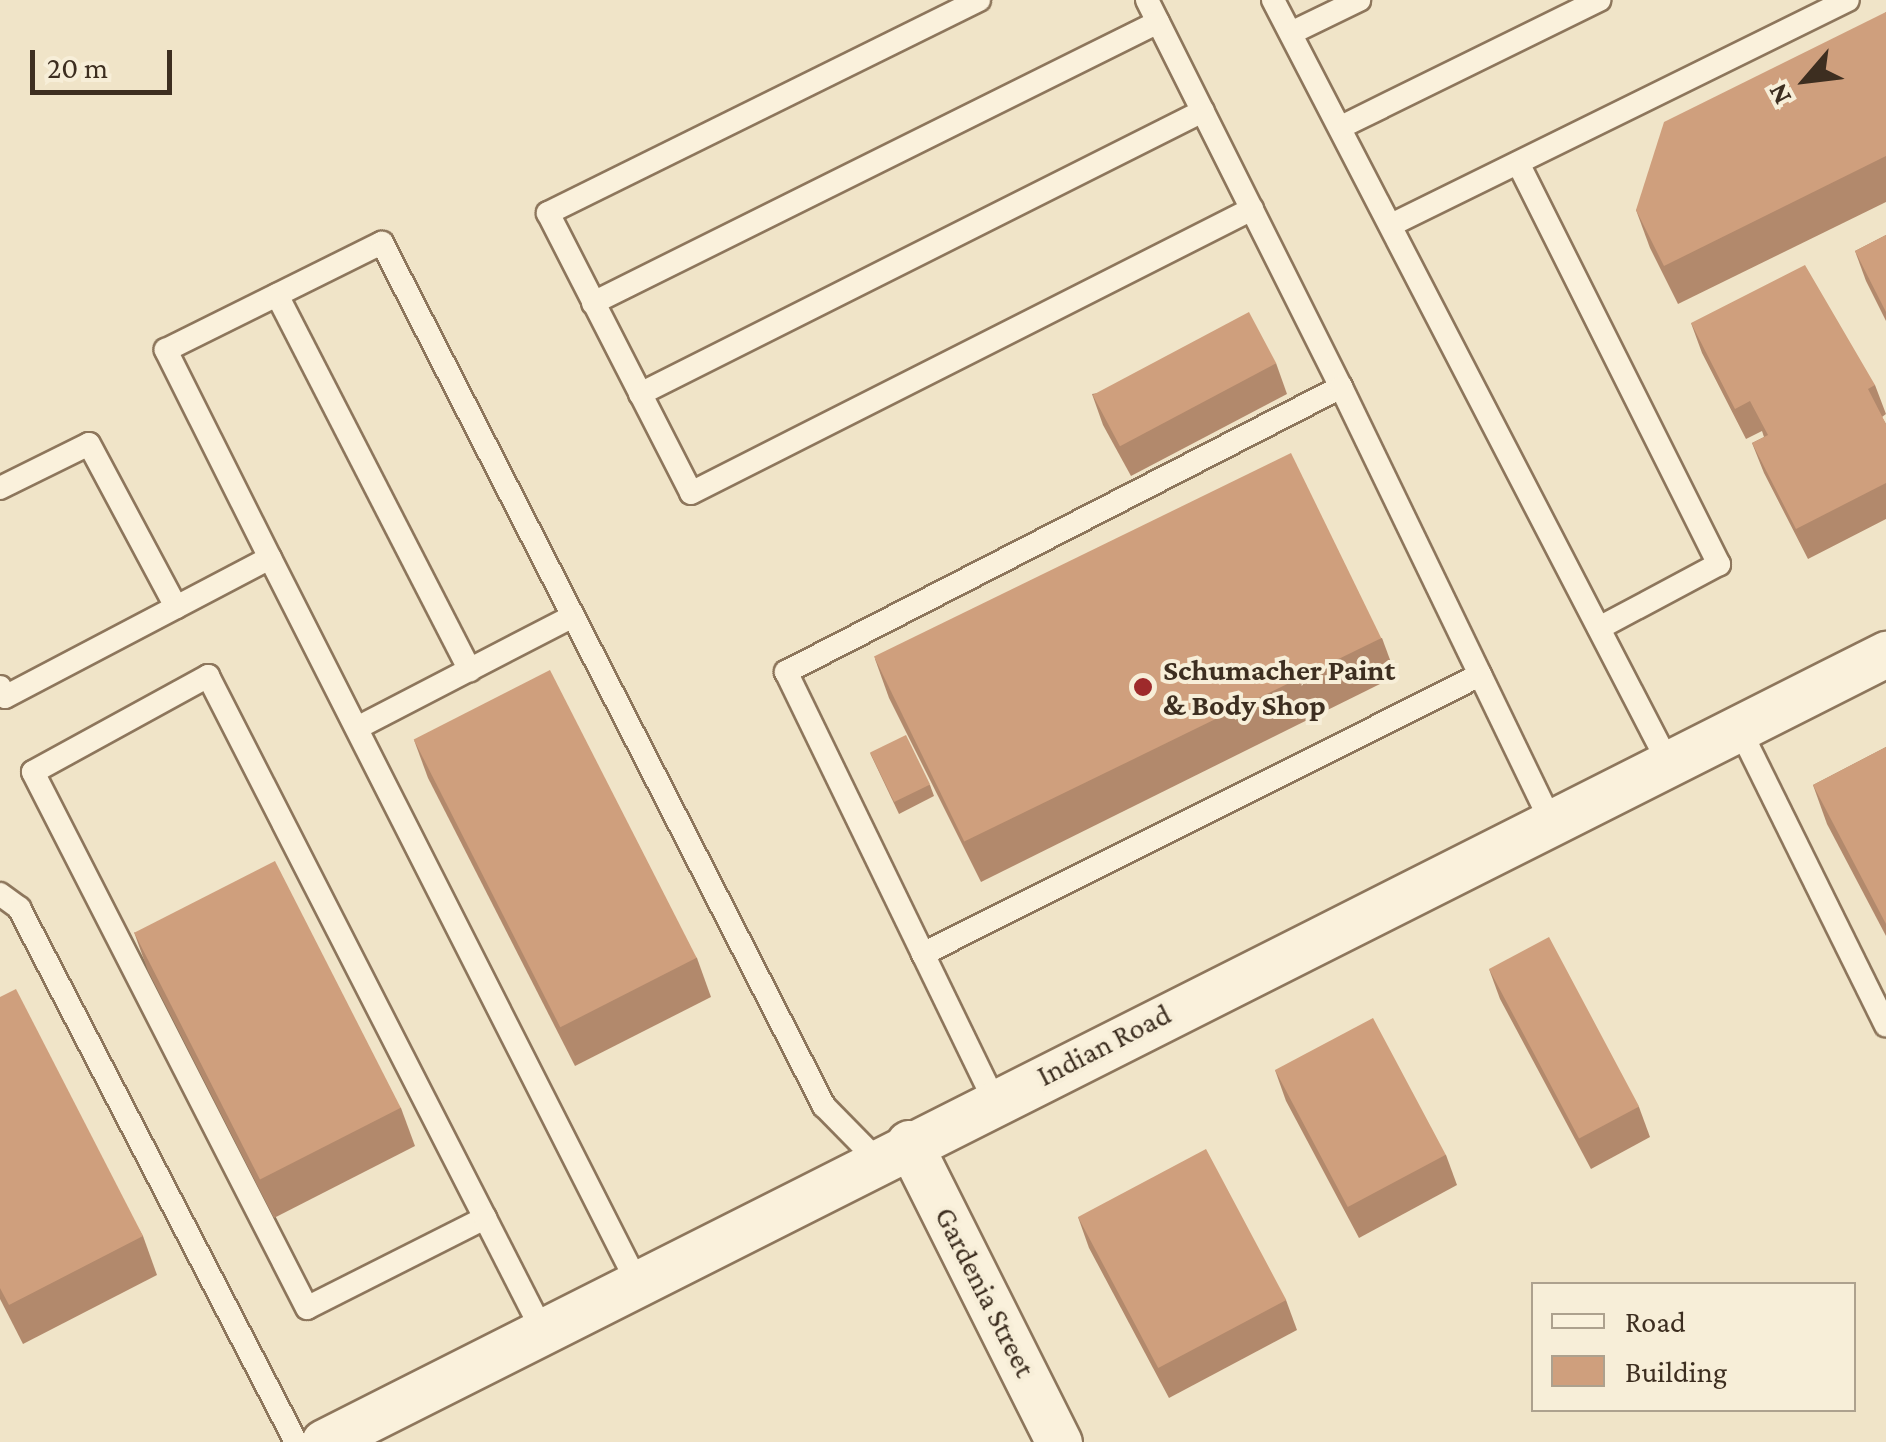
<!DOCTYPE html>
<html>
<head>
<meta charset="utf-8">
<style>
	body { margin:0 }
	#map { position:relative; width:1886px; height:1442px; overflow:hidden; background:#f0e4c8; font-family:"Crimson Pro",serif }
	div>[style] { position:absolute }
	[style*='--x'] { left:calc(var(--x)*1px); top:calc(var(--y)*1px); width:calc(var(--w)*1px); rotate:calc(var(--a)*1deg) }
	.roads { filter:drop-shadow(2px 0 #8d765c) drop-shadow(-2px 0 #8d765c) drop-shadow(0 2px #8d765c) drop-shadow(0 -2px #8d765c) }
	.lane>* { height:22px; margin:-11px; padding:0 11px; transform-origin:11px; border-radius:11px; background:#faf1dc }
	.street>* { height:45px; margin:-22.5px; padding:0 22.5px; transform-origin:22.5px; border-radius:22.5px; background:#faf1dc }
	.wall>* { inset:0; background:#b2896c }
	.building>* { inset:0; background:#cf9f7d; transform-origin:0 0 }
	.dots>* { width:28px; height:28px; translate:-50% -50%; box-sizing:border-box; border:5px solid #f7eed8; border-radius:50% }
	span { translate:-50% -50%; white-space:nowrap; text-align:center; line-height:1.15; -webkit-text-stroke:8px #f7eed8; paint-order:stroke }
	.poi-label { font-size:30px; color:#3d2e20; font-weight:700 }
	.left { translate:0 -50%; text-align:left }
	.street-label { font-size:30px; color:#3d2e20 }
	.legend { position:absolute; left:1531px; top:1282px; width:325px; height:130px; box-sizing:border-box; background:#f7eed8; border:2px solid #ada18e; margin:0; padding:12px 18px; list-style:none; font-size:30px; color:#3d2e20 }
	.legend li { display:flex; align-items:center; gap:20px; height:50px }
	.legend b { width:50px; border:2px solid #ada18e }
	.north { position:absolute; left:1756px; top:30px; width:100px; height:100px; -webkit-text-stroke:8px #f7eed8; paint-order:stroke; rotate:242deg; font-size:28px; font-weight:700; line-height:40px; text-align:center; color:#3d2e20 }
	.north::after { content:''; display:block; margin:auto; width:35px; height:45px; background:#3d2e20; clip-path:polygon(50% 0,100% 100%,50% 72%,0 100%) }
	.scale { position:absolute; left:30px; top:50px; width:142px; height:45px; box-sizing:border-box; border:5px solid #3d2e20; border-top:0; padding-left:12px; font-size:30px; line-height:35px; white-space:nowrap; color:#3d2e20; -webkit-text-stroke:8px #f7eed8; paint-order:stroke }
</style>
</head>
<body>
<div id="map">
	<div class="roads">
		<div class="lane">
			<div style="--x:979;--y:0;--w:481;--a:153.7"></div>
			<div style="--x:548;--y:213;--w:314;--a:62.9"></div>
			<div style="--x:691;--y:493;--w:629;--a:-26.85"></div>
			<div style="--x:1147;--y:0;--w:433;--a:63.4"></div>
			<div style="--x:1273;--y:0;--w:858;--a:62.6"></div>
			<div style="--x:1291;--y:33;--w:76;--a:-25.9"></div>
			<div style="--x:1341;--y:127;--w:288;--a:-26.2"></div>
			<div style="--x:1518;--y:163;--w:449;--a:63.4"></div>
			<div style="--x:1719;--y:564;--w:136;--a:151.9"></div>
			<div style="--x:1391;--y:225;--w:509;--a:-26.21"></div>
			<div style="--x:277;--y:295;--w:422;--a:62.8"></div>
			<div style="--x:593;--y:303;--w:631;--a:-26.44"></div>
			<div style="--x:640;--y:394;--w:630;--a:-26.69"></div>
			<div style="--x:0;--y:488;--w:99;--a:-26.3"></div>
			<div style="--x:89;--y:444;--w:185;--a:61.9"></div>
			<div style="--x:270;--y:558;--w:233;--a:-116.6"></div>
			<div style="--x:166;--y:350;--w:241;--a:-26.4"></div>
			<div style="--x:382;--y:243;--w:970;--a:62.88"></div>
			<div style="--x:824;--y:1106;--w:74;--a:45.5"></div>
			<div style="--x:0;--y:687;--w:11;--a:63"></div>
			<div style="--x:5;--y:697;--w:299;--a:-27.7"></div>
			<div style="--x:270;--y:558;--w:812;--a:63.12"></div>
			<div style="--x:1738;--y:726;--w:334;--a:63.7"></div>
			<div style="--x:357;--y:728;--w:243;--a:-27.4"></div>
			<div style="--x:0;--y:894;--w:24;--a:36"></div>
			<div style="--x:19;--y:908;--w:602;--a:62.58"></div>
			<div style="--x:923;--y:954;--w:623;--a:-26.61"></div>
			<div style="--x:994;--y:1100;--w:476;--a:-115.9"></div>
			<div style="--x:786;--y:672;--w:624;--a:-27.18"></div>
			<div style="--x:1341;--y:387;--w:482;--a:64.2"></div>
			<div style="--x:485;--y:1218;--w:199;--a:153.2"></div>
			<div style="--x:307;--y:1308;--w:602;--a:-117.08"></div>
			<div style="--x:33;--y:772;--w:200;--a:-28.7"></div>
			<div style="--x:208;--y:676;--w:609;--a:62.93"></div>
			<div style="--x:485;--y:1218;--w:126;--a:63"></div>
		</div>
		<div class="street">
			<div style="--x:909;--y:1143;--w:335;--a:63.4"></div>
			<div style="--x:324;--y:1442;--w:1750;--a:-26.77"></div>
		</div>
	</div>
	<div class="wall">
		<div style="clip-path:polygon(1886px 12px,1886px 202px,1678px 304px,1650px 248px,1636px 210px)"></div>
		<div style="clip-path:polygon(1886px 235px,1886px 321px,1866px 281px,1855px 251px)"></div>
		<div style="clip-path:polygon(1691px 323px,1875px 385px,1886px 414px,1882px 417px,1886px 424px,1886px 519px,1808px 559px,1764px 473px,1752px 443px,1764px 437px,1762px 431px,1746px 439px,1702px 353px)"></div>
		<div style="clip-path:polygon(1276px 363px,1287px 394px,1131px 476px,1103px 425px,1092px 394px)"></div>
		<div style="clip-path:polygon(1382px 638px,1396px 676px,981px 882px,889px 698px,875px 659px)"></div>
		<div style="clip-path:polygon(414px 740px,697px 958px,711px 997px,575px 1066px,428px 778px)"></div>
		<div style="clip-path:polygon(1886px 747px,1886px 936px,1827px 824px,1813px 785px)"></div>
		<div style="clip-path:polygon(870px 753px,930px 785px,934px 796px,899px 814px)"></div>
		<div style="clip-path:polygon(134px 932px,401px 1108px,415px 1146px,274px 1218px,148px 971px)"></div>
		<div style="clip-path:polygon(1489px 969px,1639px 1107px,1650px 1137px,1591px 1169px,1500px 999px)"></div>
		<div style="clip-path:polygon(0 997px,143px 1236px,157px 1275px,23px 1344px,0 1299px)"></div>
		<div style="clip-path:polygon(1275px 1070px,1446px 1155px,1457px 1185px,1359px 1238px,1286px 1101px)"></div>
		<div style="clip-path:polygon(1078px 1217px,1286px 1300px,1297px 1330px,1169px 1398px,1089px 1248px)"></div>
	</div>
	<div class="building">
		<div style="clip-path:polygon(1886px 12px,1886px 156px,1664px 266px,1636px 210px,1664px 122px)"></div>
		<div style="clip-path:polygon(1886px 235px,1886px 312px,1855px 251px)"></div>
		<div style="clip-path:polygon(1805px 265px,1875px 385px,1868px 389px,1886px 424px,1886px 483px,1796px 529px,1752px 443px,1768px 435px,1750px 401px,1735px 409px,1691px 323px)"></div>
		<div style="left:1249px;top:312px;width:58px;height:177px;rotate:62deg"></div>
		<div style="left:1291px;top:453px;width:206px;height:464px;rotate:64deg"></div>
		<div style="left:550px;top:670px;width:323px;height:153px;rotate:63deg"></div>
		<div style="left:906px;top:735px;width:55px;height:40px;rotate:64deg"></div>
		<div style="clip-path:polygon(1886px 747px,1886px 924px,1813px 785px)"></div>
		<div style="left:275px;top:861px;width:277px;height:158px;rotate:63deg"></div>
		<div style="left:1549px;top:937px;width:192px;height:68px;rotate:62deg"></div>
		<div style="clip-path:polygon(16px 989px,143px 1236px,9px 1305px,0 1288px,0 997px)"></div>
		<div style="left:1373px;top:1018px;width:155px;height:111px;rotate:62deg"></div>
		<div style="left:1206px;top:1149px;width:171px;height:145px;rotate:62deg"></div>
	</div>
	<div class="dots">
		<div style="left:1143px;top:687px;background:#9e2a2b"></div>
	</div>
	<div class="poi-label">
		<span class="left" style="left:1163px;top:687px">Schumacher Paint<br>&amp; Body Shop</span>
	</div>
	<div class="street-label">
		<span style="left:1104px;top:1045px;rotate:-27deg">Indian Road</span>
		<span style="left:985px;top:1292px;rotate:63deg">Gardenia Street</span>
	</div>
	<ul class="legend">
	<li><b style="height:12px;background:#faf1dc"></b>Road</li>
	<li><b style="height:28px;background:#cf9f7d"></b>Building</li>
	</ul>
	<div class="north">N</div>
	<div class="scale">20 m</div>
</div>
</body>
</html>
